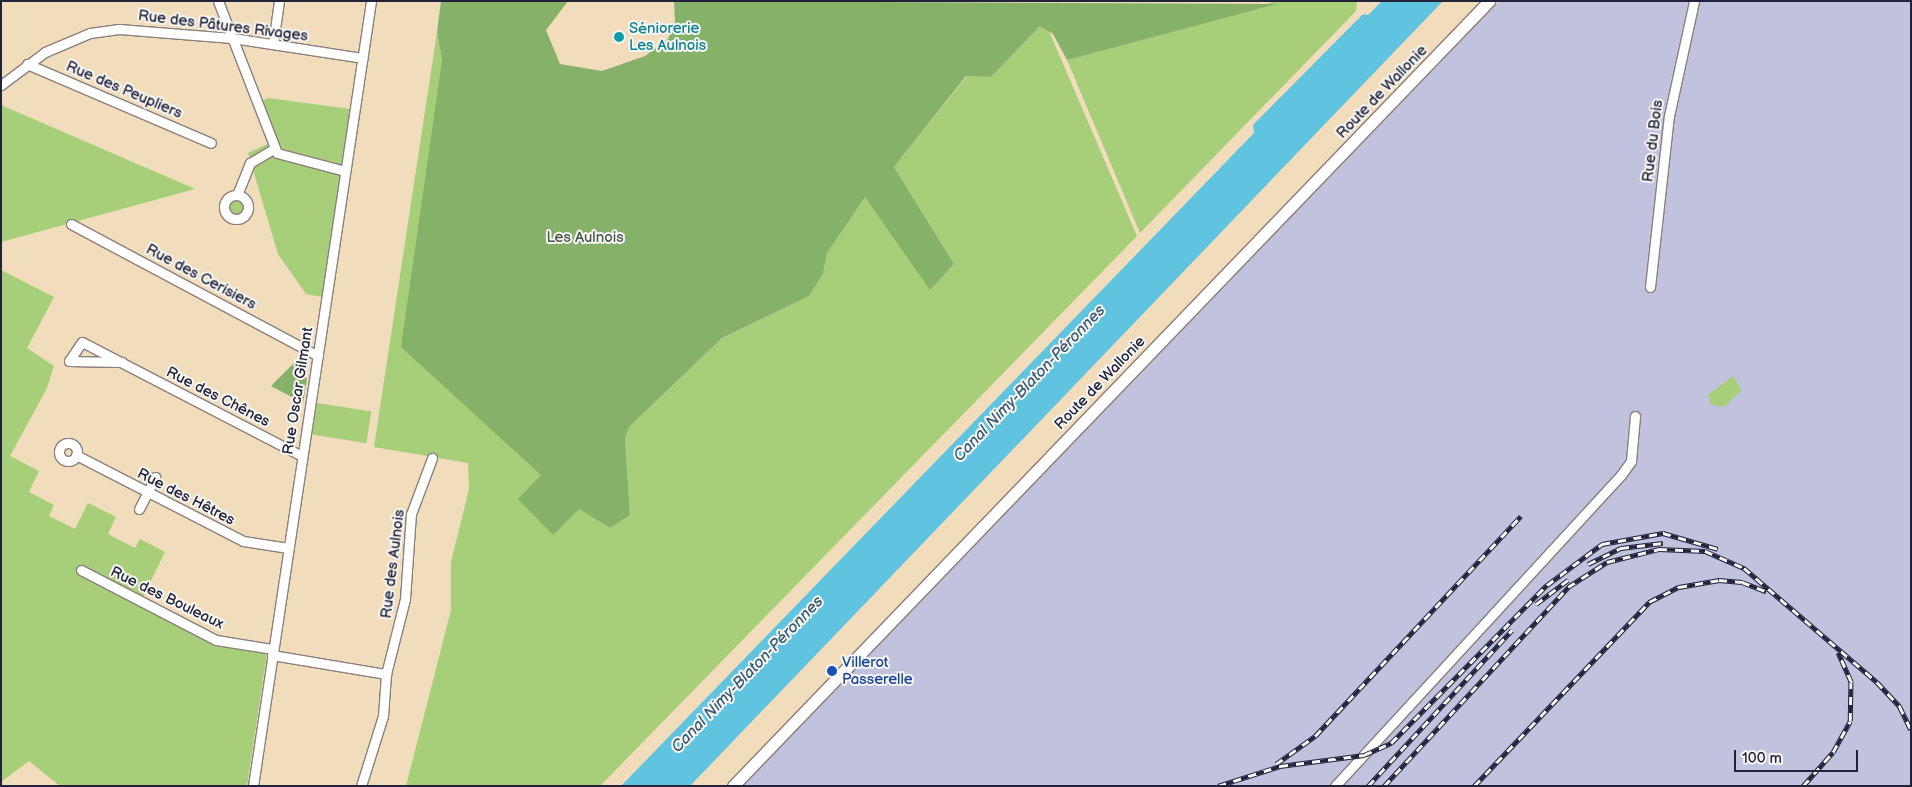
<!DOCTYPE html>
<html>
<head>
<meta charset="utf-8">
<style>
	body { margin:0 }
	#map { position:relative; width:1912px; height:787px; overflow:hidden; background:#f1dcbc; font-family:"Balsamiq Sans",sans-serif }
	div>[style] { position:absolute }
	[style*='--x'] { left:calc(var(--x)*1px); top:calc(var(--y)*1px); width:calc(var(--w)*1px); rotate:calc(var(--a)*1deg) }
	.industrial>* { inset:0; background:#c1c2dd }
	.green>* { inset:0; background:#a7ce79; transform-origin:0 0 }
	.round { border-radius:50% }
	.forest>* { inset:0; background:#85b169 }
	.water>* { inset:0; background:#60c3df }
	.roads { filter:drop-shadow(1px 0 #8a7f7c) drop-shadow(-1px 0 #8a7f7c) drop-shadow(0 1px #8a7f7c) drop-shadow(0 -1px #8a7f7c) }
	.minor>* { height:9px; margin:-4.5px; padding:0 4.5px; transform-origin:4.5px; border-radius:4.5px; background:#fff }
	.minor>.ring { margin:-4.5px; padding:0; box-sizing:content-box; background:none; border:9px solid #fff; border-radius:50% }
	.major>* { height:11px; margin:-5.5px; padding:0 5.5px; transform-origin:5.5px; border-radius:5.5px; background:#fff }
	.rail>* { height:4.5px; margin-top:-2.25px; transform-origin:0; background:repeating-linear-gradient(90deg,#f6f6f2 0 8px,#22223b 0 16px); box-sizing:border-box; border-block:1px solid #22223b }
	.dots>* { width:14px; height:14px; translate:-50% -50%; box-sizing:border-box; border:2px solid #f6f6f2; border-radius:50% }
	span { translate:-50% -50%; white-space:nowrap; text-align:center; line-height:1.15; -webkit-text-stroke:4px #f6f6f2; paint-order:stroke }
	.street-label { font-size:15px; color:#22223b }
	.culture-label { font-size:15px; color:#0d838f }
	.left { translate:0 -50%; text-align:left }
	.park-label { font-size:15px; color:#4a564e }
	.transit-label { font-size:15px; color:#164399 }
	.water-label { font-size:16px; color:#385a74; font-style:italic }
	.frame { position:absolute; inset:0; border:2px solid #22223b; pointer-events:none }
	.scale { position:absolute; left:1734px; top:750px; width:124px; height:22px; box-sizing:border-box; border:2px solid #22223b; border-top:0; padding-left:6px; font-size:15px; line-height:18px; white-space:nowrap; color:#22223b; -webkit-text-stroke:4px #f6f6f2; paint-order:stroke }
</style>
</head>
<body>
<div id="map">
	<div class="industrial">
		<div style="clip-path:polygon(1499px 1px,1911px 1px,1911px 786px,741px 786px)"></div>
	</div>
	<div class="green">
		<div style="clip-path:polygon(1276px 1px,1357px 1px,1356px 11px,1140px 233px,1067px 60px)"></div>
		<div style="clip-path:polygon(1040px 26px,1049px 31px,1137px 236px,600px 786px,406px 786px,451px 610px,451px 562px,469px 489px,468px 463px,374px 447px,437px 32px,511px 445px,579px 509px,610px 528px,630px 515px,625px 439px,629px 427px,722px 338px,809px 296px,823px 274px,827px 253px,865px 196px,930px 289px,954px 264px,894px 167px,967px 76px,991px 77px)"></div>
		<div style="clip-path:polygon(268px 98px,350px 109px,322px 297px,306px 294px,278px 254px,248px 153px,276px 140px,260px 102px)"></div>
		<div style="clip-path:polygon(1px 105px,195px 189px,1px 242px)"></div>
		<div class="round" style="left:226px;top:197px;width:20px;height:20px"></div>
		<div style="clip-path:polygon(1px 270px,54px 297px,27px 348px,54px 366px,47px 388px,10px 456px,39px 471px,29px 492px,54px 505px,49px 516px,75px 529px,88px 503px,116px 517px,108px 534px,135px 548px,140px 539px,165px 552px,139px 605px,218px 646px,267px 653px,247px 786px,60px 786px,29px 761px,1px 782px)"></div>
		<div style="clip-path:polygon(1733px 376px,1742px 390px,1724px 407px,1711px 405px,1708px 395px)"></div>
		<div style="left:317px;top:403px;width:55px;height:32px;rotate:9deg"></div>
	</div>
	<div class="forest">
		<div style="clip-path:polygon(441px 1px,568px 1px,546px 30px,560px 64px,602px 71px,645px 56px,668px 39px,675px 22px,674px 1px,1277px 4px,1067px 60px,1053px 34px,1040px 26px,991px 77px,966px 76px,894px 167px,954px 264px,930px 290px,865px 197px,827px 253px,823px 274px,809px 296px,722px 338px,629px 427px,625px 439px,630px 515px,610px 528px,579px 509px,553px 535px,518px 499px,541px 475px,401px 347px,442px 60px,437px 32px)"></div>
		<div style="clip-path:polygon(296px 361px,307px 379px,303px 403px,271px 386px)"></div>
	</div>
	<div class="water">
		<div style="clip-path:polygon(1382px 1px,1443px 1px,690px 786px,621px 786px,1254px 133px,1253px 125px,1363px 14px,1368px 15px)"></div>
	</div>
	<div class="roads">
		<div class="minor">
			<div style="--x:218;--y:1;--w:163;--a:68.8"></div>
			<div style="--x:277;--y:153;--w:70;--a:14.8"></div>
			<div style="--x:273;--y:44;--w:43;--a:-82.1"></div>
			<div style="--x:27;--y:64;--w:200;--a:23.2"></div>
			<div style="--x:1;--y:85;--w:55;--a:-36.9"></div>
			<div style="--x:45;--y:52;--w:49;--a:-22.9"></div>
			<div style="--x:90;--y:33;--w:29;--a:-8"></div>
			<div style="--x:119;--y:29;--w:113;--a:4.6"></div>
			<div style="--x:232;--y:38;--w:132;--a:8.7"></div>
			<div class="ring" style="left:224px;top:195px;width:15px;height:15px"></div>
			<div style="--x:237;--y:195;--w:35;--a:-68"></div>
			<div style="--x:250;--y:163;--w:29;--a:-31"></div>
			<div style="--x:71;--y:224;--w:280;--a:28.1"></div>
			<div style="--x:1650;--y:287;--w:172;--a:-83.7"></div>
			<div style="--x:1669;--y:116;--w:118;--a:-77.7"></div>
			<div style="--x:122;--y:362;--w:53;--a:-178.9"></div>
			<div style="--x:69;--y:361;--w:23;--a:-56"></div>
			<div style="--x:82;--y:342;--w:248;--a:27.4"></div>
			<div class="ring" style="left:59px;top:443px;width:9px;height:9px"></div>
			<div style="--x:76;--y:455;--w:188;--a:27.2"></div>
			<div style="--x:243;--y:541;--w:46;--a:8.8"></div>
			<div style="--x:139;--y:509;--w:36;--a:-63"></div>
			<div style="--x:81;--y:570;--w:152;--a:27.4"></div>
			<div style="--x:216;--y:640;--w:58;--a:9"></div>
			<div style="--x:272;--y:655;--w:116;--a:9.5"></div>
			<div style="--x:386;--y:674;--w:77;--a:-75.8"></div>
			<div style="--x:405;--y:599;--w:85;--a:-86"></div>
			<div style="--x:411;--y:514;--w:60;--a:-69.4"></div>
			<div style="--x:253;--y:786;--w:794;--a:-81.45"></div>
			<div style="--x:361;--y:786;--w:73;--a:-72.6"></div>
			<div style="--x:383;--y:716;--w:42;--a:-85.9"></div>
			<div style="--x:1335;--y:786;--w:423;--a:-47.4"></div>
			<div style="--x:1621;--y:475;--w:17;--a:-54"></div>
			<div style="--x:1631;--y:461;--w:45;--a:-84.9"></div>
		</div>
		<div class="major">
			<div style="--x:733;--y:786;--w:1090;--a:-46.08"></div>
		</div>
	</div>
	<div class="rail">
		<div style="--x:1588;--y:564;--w:37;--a:-26"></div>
		<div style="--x:1621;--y:548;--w:42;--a:-6.8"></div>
		<div style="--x:1536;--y:604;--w:40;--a:-37"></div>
		<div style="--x:1276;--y:764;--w:48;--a:-35.7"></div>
		<div style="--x:1315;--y:736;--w:301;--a:-46.9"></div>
		<div style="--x:1218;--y:786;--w:65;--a:-17.9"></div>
		<div style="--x:1280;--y:766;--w:85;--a:-7.5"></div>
		<div style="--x:1364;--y:755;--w:30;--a:-24"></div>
		<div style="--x:1391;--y:743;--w:222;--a:-45.4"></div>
		<div style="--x:1547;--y:585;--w:69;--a:-36.7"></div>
		<div style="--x:1602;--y:544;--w:62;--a:-10.2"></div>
		<div style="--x:1663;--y:533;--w:57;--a:16.2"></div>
		<div style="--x:1368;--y:786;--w:212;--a:-47.3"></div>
		<div style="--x:1384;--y:786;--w:271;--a:-47.2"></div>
		<div style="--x:1568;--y:587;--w:46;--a:-32.7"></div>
		<div style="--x:1607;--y:562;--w:54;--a:-14"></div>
		<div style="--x:1659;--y:549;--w:46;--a:2.5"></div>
		<div style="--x:1705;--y:551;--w:43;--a:23.6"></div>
		<div style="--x:1744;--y:568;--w:175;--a:40.6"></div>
		<div style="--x:1877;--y:682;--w:34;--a:47"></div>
		<div style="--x:1900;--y:707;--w:25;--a:64"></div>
		<div style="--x:1474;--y:786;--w:254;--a:-46.4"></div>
		<div style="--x:1649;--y:602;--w:34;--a:-27"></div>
		<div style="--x:1679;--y:587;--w:41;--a:-9.9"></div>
		<div style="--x:1719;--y:580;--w:23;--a:5"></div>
		<div style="--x:1742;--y:582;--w:26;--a:21"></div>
		<div style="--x:1803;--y:786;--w:45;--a:-48.6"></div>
		<div style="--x:1833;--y:752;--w:35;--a:-61"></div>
		<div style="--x:1850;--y:721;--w:39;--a:-89"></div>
		<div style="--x:1851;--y:682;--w:32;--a:-114"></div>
	</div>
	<div class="dots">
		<div style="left:619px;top:37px;background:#0f9aa8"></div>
		<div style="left:832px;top:671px;background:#1a4fb4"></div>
	</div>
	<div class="street-label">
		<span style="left:223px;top:26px;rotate:7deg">Rue des Pâtures Rivages</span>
		<span style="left:124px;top:90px;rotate:23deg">Rue des Peupliers</span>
		<span style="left:1382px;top:92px;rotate:-46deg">Route de Wallonie</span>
		<span style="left:1653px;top:141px;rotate:-83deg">Rue du Bois</span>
		<span style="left:201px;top:277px;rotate:28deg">Rue des Cerisiers</span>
		<span style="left:1100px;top:383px;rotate:-46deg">Route de Wallonie</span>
		<span style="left:298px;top:391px;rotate:-81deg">Rue Oscar Gilmant</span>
		<span style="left:218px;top:397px;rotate:27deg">Rue des Chênes</span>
		<span style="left:186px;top:497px;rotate:27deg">Rue des Hêtres</span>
		<span style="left:393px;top:564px;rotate:-83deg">Rue des Aulnois</span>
		<span style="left:167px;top:598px;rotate:26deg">Rue des Bouleaux</span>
	</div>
	<div class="culture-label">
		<span class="left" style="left:629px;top:37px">Séniorerie<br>Les Aulnois</span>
	</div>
	<div class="park-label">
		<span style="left:585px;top:238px">Les Aulnois</span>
	</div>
	<div class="transit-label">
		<span class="left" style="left:842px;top:671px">Villerot<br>Passerelle</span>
	</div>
	<div class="water-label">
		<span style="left:1030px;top:384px;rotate:-46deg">Canal Nimy-Blaton-Péronnes</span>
		<span style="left:748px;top:675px;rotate:-46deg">Canal Nimy-Blaton-Péronnes</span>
	</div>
	<div class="frame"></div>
	<div class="scale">100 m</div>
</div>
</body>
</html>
